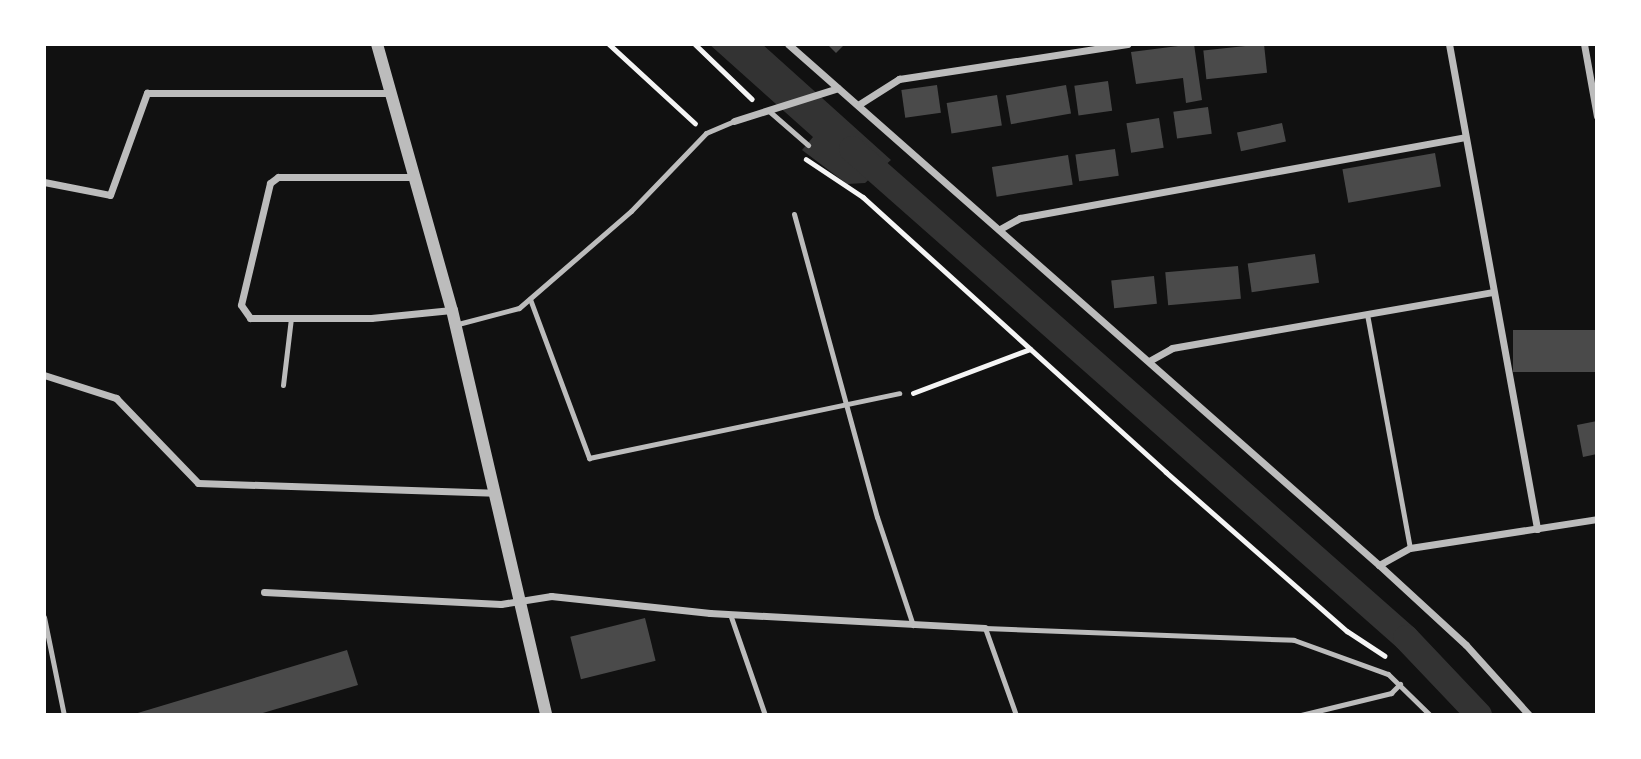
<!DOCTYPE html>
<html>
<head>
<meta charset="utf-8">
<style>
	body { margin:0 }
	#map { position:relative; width:1641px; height:759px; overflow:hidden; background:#111; font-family:"Roboto Condensed",sans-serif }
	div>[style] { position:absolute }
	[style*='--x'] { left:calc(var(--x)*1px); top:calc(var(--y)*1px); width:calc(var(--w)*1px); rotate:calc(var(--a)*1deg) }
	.water>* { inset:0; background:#333 }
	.canal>* { height:26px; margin:-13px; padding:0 13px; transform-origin:13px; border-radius:13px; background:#333 }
	.building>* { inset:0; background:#4a4a4a; transform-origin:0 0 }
	.path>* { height:4.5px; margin:-2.25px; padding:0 2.25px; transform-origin:2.25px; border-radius:2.25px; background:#f5f5f5 }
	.service>* { height:5px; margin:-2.5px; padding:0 2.5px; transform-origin:2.5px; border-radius:2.5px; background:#bcbcbc }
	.minor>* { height:7px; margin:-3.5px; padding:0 3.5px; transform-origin:3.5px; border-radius:3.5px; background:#bcbcbc }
	.tertiary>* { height:12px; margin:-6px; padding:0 6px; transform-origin:6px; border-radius:6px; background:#bcbcbc }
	span { translate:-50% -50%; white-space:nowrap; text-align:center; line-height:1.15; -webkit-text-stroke:5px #fff; paint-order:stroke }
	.frame { position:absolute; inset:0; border:46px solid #fff; pointer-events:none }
</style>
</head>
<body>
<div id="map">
	<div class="water">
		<div style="clip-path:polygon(709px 44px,762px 44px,891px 160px,865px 183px,847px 184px,802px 150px,813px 137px)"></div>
	</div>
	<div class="canal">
		<div style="--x:852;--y:149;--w:739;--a:41.43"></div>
		<div style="--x:1406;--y:638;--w:106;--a:46.5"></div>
	</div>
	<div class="building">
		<div style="clip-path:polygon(827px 44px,845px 44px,836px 53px)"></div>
		<div style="clip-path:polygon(1194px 44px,1202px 100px,1186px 103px,1183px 78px,1136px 84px,1131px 52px)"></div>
		<div style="left:1264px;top:44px;width:29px;height:61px;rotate:84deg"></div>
		<div style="left:1108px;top:81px;width:30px;height:34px;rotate:82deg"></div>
		<div style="left:937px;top:85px;width:28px;height:36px;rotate:82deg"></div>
		<div style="left:1066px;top:85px;width:29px;height:61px;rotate:80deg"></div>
		<div style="left:997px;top:95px;width:31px;height:51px;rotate:81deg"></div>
		<div style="left:1208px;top:107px;width:27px;height:35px;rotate:82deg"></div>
		<div style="left:1159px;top:118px;width:30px;height:33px;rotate:81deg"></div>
		<div style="left:1282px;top:123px;width:19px;height:46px;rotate:78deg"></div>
		<div style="left:1115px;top:149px;width:27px;height:40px;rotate:82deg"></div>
		<div style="left:1435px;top:153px;width:34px;height:94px;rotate:80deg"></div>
		<div style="left:1068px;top:155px;width:30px;height:77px;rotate:81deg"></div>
		<div style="left:1315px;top:254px;width:29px;height:68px;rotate:82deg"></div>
		<div style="left:1238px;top:266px;width:33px;height:73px;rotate:85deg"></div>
		<div style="left:1154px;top:276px;width:28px;height:43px;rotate:84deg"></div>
		<div style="left:1597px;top:330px;width:42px;height:84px;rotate:90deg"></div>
		<div style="clip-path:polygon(1597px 421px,1597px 454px,1583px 457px,1577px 425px)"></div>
		<div style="left:645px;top:618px;width:44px;height:77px;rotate:76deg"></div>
		<div style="clip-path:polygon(347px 650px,358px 685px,256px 715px,131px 715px)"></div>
	</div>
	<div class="path">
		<div style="--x:609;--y:44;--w:117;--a:42.6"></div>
		<div style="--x:695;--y:44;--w:79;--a:44"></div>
		<div style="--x:806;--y:159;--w:69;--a:33.7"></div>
		<div style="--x:863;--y:197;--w:409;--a:42.2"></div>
		<div style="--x:1166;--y:472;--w:241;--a:41.3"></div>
		<div style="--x:1347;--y:631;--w:45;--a:33.3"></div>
		<div style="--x:913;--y:393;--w:125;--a:-20.6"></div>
	</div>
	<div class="service">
		<div style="--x:769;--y:111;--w:52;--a:41.1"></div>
		<div style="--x:794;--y:214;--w:314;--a:74.7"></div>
		<div style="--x:877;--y:517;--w:114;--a:71.6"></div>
		<div style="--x:530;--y:299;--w:170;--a:69.6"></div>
		<div style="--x:589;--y:458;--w:317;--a:-11.8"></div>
		<div style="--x:1367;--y:314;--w:238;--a:79.6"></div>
		<div style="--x:458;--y:324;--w:63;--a:-14.7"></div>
		<div style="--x:519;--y:308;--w:148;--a:-40.9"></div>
		<div style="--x:631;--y:211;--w:108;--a:-46.1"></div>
		<div style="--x:706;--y:133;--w:30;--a:-23"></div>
		<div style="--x:283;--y:385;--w:67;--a:-83.2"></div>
		<div style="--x:730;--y:614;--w:107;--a:70.9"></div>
		<div style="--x:44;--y:617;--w:100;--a:78.5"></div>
		<div style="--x:1016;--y:715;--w:92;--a:-109.6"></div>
		<div style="--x:985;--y:628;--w:309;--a:2.2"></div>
		<div style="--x:1294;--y:640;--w:100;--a:19.9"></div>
		<div style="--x:1388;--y:674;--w:59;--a:44.3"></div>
		<div style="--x:1301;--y:715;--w:93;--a:-13.7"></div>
		<div style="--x:1391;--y:693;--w:13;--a:-45"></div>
	</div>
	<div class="minor">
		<div style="--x:788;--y:44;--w:788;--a:41.4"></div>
		<div style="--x:1379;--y:565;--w:118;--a:42.6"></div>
		<div style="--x:1466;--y:645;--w:94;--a:48"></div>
		<div style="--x:1449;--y:44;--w:493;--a:79.7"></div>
		<div style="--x:1584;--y:44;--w:73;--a:79.8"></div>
		<div style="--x:858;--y:105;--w:49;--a:-32.4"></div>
		<div style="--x:899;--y:79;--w:231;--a:-8.7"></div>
		<div style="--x:734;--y:121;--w:109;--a:-17.6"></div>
		<div style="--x:415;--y:177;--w:137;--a:180"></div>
		<div style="--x:278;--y:177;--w:10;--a:143"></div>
		<div style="--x:270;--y:183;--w:125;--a:103.4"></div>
		<div style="--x:241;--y:305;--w:16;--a:55"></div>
		<div style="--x:250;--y:318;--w:121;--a:0"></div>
		<div style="--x:371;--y:318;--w:81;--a:-5.6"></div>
		<div style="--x:44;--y:182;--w:67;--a:11.1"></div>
		<div style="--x:110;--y:195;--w:109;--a:-70.1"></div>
		<div style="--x:147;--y:93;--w:244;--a:0"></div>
		<div style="--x:1000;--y:229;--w:23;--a:-29"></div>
		<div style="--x:1020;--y:218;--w:451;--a:-10.3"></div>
		<div style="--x:1149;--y:361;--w:26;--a:-29"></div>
		<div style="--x:1172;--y:348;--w:325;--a:-9.9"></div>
		<div style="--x:44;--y:375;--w:76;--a:17.7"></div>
		<div style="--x:116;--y:398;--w:118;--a:46"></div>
		<div style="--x:198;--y:483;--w:296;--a:1.9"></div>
		<div style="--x:1379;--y:565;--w:35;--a:-29"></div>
		<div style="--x:1410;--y:548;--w:189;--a:-8.8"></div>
		<div style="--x:264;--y:592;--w:237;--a:2.9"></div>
		<div style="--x:501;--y:604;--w:51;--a:-9.1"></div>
		<div style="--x:551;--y:596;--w:160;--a:6.1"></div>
		<div style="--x:710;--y:613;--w:275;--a:3.1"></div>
	</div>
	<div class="tertiary">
		<div style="--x:377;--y:44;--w:276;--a:74.3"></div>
		<div style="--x:452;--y:310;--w:416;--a:76.9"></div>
	</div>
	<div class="frame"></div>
</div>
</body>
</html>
